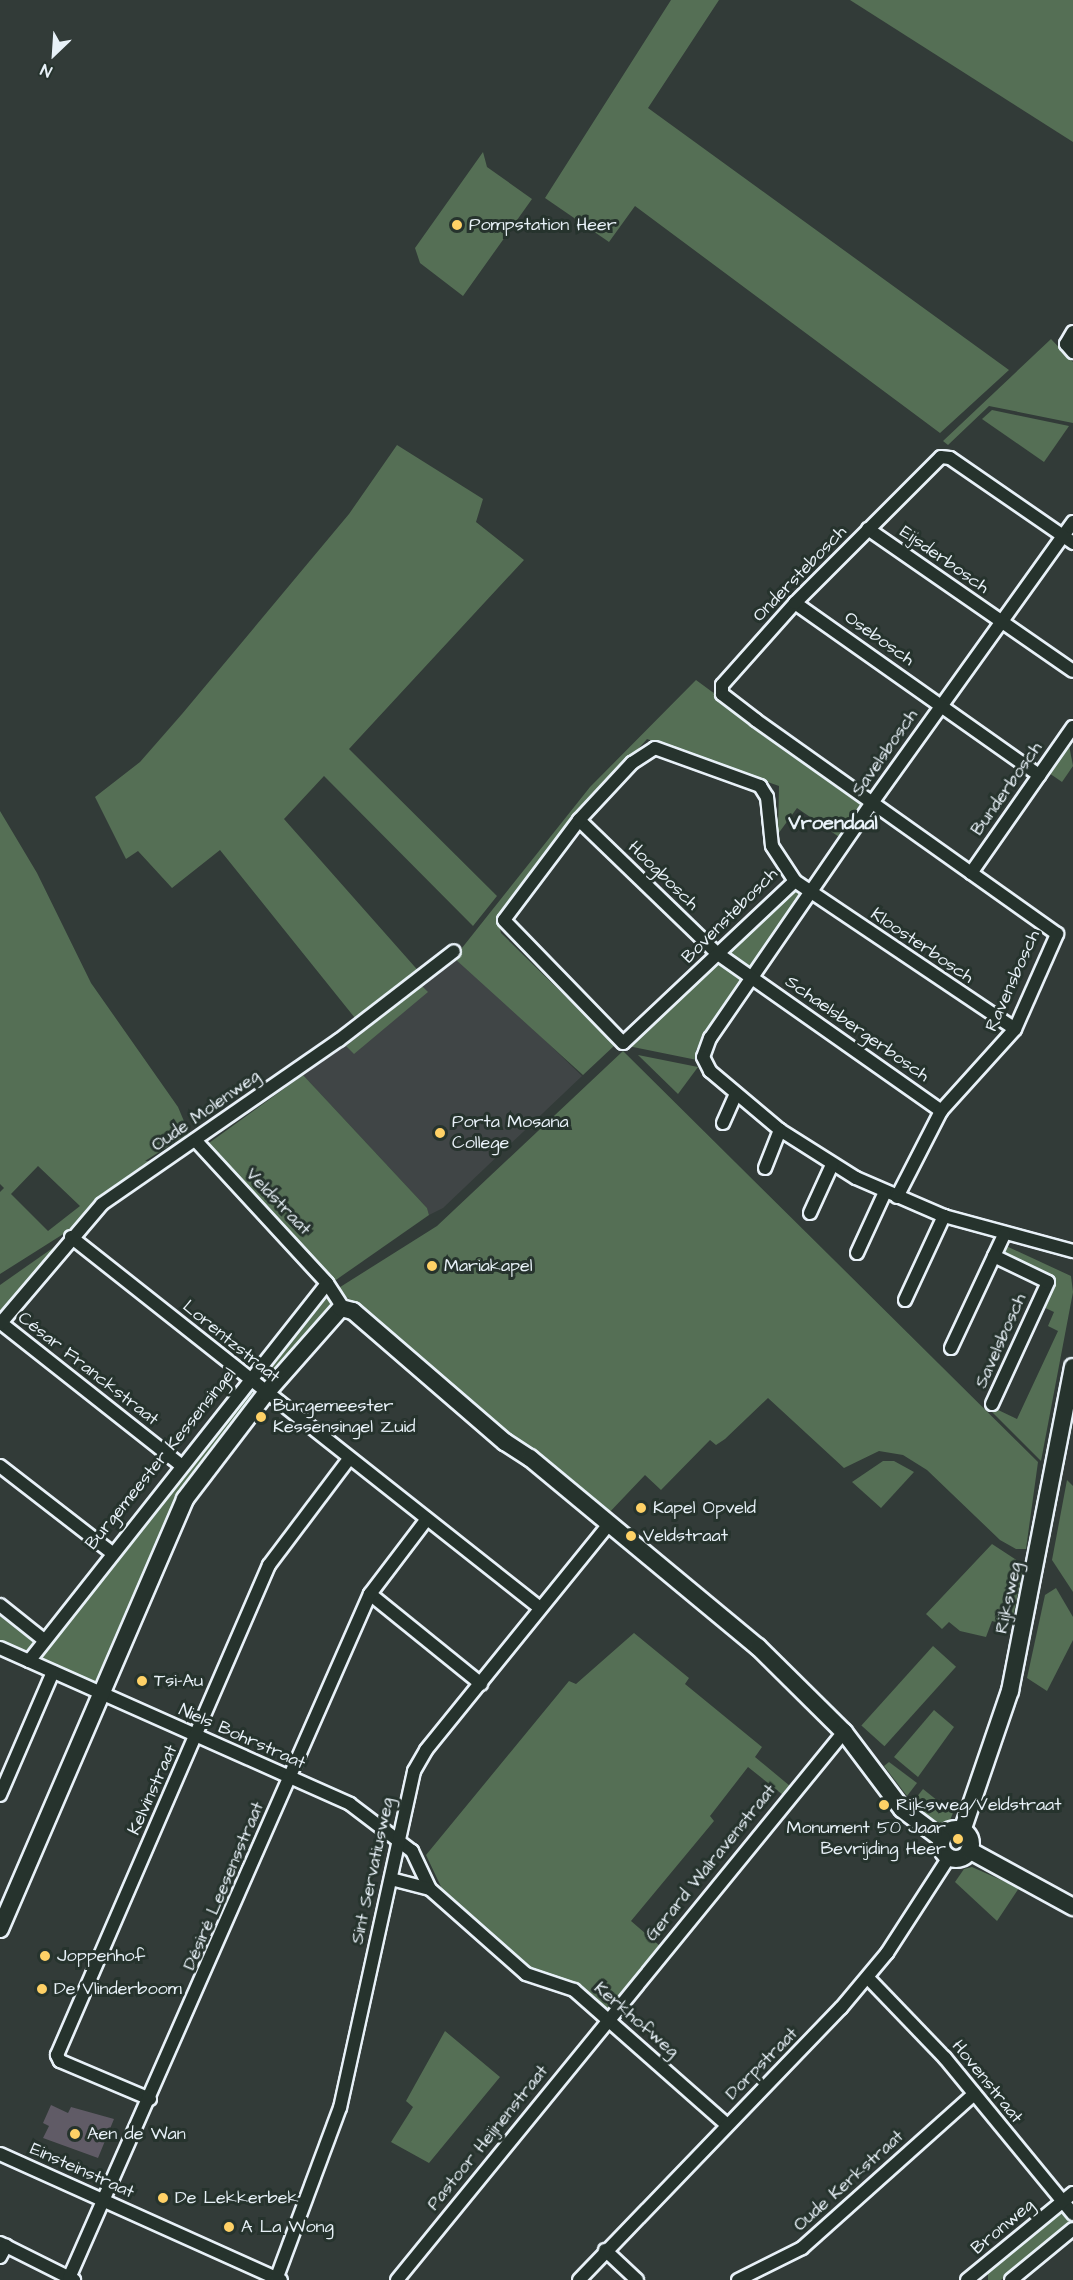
<!DOCTYPE html>
<html>
<head>
<meta charset="utf-8">
<style>
	body { margin:0 }
	#map { position:relative; width:1073px; height:2280px; overflow:hidden; background:#323b38; font-family:"Architects Daughter",sans-serif }
	div>[style] { position:absolute }
	[style*='--x'] { left:calc(var(--x)*1px); top:calc(var(--y)*1px); width:calc(var(--w)*1px); rotate:calc(var(--a)*1deg) }
	.built>* { inset:0; background:#404546 }
	.green>* { inset:0; background:#556f55; transform-origin:0 0 }
	.building>* { inset:0; background:#605b66 }
	.roads { filter:drop-shadow(2px 0 #e8f1f8) drop-shadow(-2px 0 #e8f1f8) drop-shadow(0 2px #e8f1f8) drop-shadow(0 -2px #e8f1f8) }
	.street>* { height:12px; margin:-6px; padding:0 6px; transform-origin:6px; border-radius:6px; background:#26332d }
	.secondary>* { height:16px; margin:-8px; padding:0 8px; transform-origin:8px; border-radius:8px; background:#26332d }
	.secondary>.ring { margin:-8px; padding:0; box-sizing:content-box; background:none; border:16px solid #26332d; border-radius:50% }
	.dots>* { width:16px; height:16px; translate:-50% -50%; box-sizing:border-box; border:3px solid #26332d; border-radius:50% }
	span { translate:-50% -50%; white-space:nowrap; text-align:center; line-height:1.15; -webkit-text-stroke:6px #26332d; paint-order:stroke }
	.poi-label { font-size:18px; color:#e8f1f8 }
	.left { translate:0 -50%; text-align:left }
	.right { translate:-100% -50%; text-align:right }
	.street-label { font-size:18px; color:#e8f1f8 }
	.neighbourhood-label { font-size:20px; color:#e8f1f8; font-weight:700 }
	.north { position:absolute; left:24px; top:24px; width:60px; height:60px; -webkit-text-stroke:4px #26332d; paint-order:stroke; rotate:205deg; font-size:16px; font-weight:700; line-height:24px; text-align:center; color:#e8f1f8 }
	.north::after { content:''; display:block; margin:auto; width:21px; height:27px; background:#e8f1f8; clip-path:polygon(50% 0,100% 100%,50% 72%,0 100%) }
</style>
</head>
<body>
<div id="map">
	<div class="built">
		<div style="clip-path:polygon(456px 954px,582px 1076px,443px 1208px,429px 1215px,427px 1208px,303px 1075px)"></div>
	</div>
	<div class="green">
		<div style="clip-path:polygon(671px 0,719px 0,648px 108px,1009px 370px,940px 433px,635px 206px,609px 242px,545px 198px)"></div>
		<div style="clip-path:polygon(850px 0,1073px 0,1073px 142px)"></div>
		<div style="clip-path:polygon(483px 152px,487px 167px,532px 199px,463px 296px,420px 263px,415px 248px)"></div>
		<div style="clip-path:polygon(1051px 339px,1073px 362px,1073px 423px,989px 406px,948px 445px,943px 441px)"></div>
		<div style="clip-path:polygon(992px 410px,1069px 426px,1044px 462px,982px 419px)"></div>
		<div style="clip-path:polygon(397px 445px,483px 499px,476px 522px,524px 560px,349px 749px,497px 896px,473px 926px,324px 776px,284px 819px,422px 975px,359px 1023px,220px 850px,172px 888px,138px 851px,126px 859px,95px 797px,140px 762px,182px 714px,349px 514px)"></div>
		<div style="clip-path:polygon(696px 680px,866px 805px,842px 839px,797px 808px,778px 834px,779px 786px,647px 739px,542px 857px,498px 920px,501px 933px,615px 1045px,583px 1075px,454px 958px,590px 787px)"></div>
		<div style="clip-path:polygon(1069px 745px,1073px 766px,1062px 782px,1049px 773px)"></div>
		<div style="clip-path:polygon(evenodd,0 811px,37px 873px,91px 983px,178px 1107px,189px 1133px,145px 1161px,157px 1162px,76px 1226px,0 1274px,0 1192px,4px 1188px,0 1184px,0 811px,38px 1166px,80px 1206px,48px 1231px,11px 1194px,38px 1166px)"></div>
		<div style="clip-path:polygon(797px 887px,804px 894px,751px 969px,728px 952px)"></div>
		<div style="clip-path:polygon(719px 962px,743px 980px,696px 1050px,697px 1060px,628px 1046px)"></div>
		<div style="clip-path:polygon(422px 986px,428px 992px,354px 1054px,346px 1046px)"></div>
		<div style="clip-path:polygon(623px 1051px,1038px 1462px,1026px 1549px,1016px 1549px,1000px 1540px,927px 1470px,903px 1455px,879px 1451px,844px 1468px,768px 1398px,725px 1439px,716px 1445px,710px 1440px,661px 1490px,645px 1475px,606px 1516px,337px 1289px,437px 1226px)"></div>
		<div style="clip-path:polygon(638px 1055px,698px 1067px,678px 1094px)"></div>
		<div style="clip-path:polygon(303px 1075px,427px 1208px,429px 1215px,333px 1282px,209px 1143px)"></div>
		<div style="clip-path:polygon(67px 1238px,0 1322px,0 1285px)"></div>
		<div style="clip-path:polygon(1006px 1246px,1071px 1276px,1073px 1292px,1041px 1461px,992px 1412px,994px 1408px,1017px 1419px,1058px 1331px,1048px 1326px,1054px 1312px,1041px 1306px,1054px 1279px,1004px 1256px)"></div>
		<div style="left:324px;top:1294px;width:13px;height:109px;rotate:42deg"></div>
		<div style="clip-path:polygon(250px 1386px,261px 1394px,198px 1475px,100px 1688px,35px 1659px)"></div>
		<div style="clip-path:polygon(883px 1461px,894px 1461px,914px 1472px,881px 1508px,852px 1482px)"></div>
		<div style="clip-path:polygon(1067px 1480px,1073px 1486px,1073px 1592px,1052px 1560px)"></div>
		<div style="clip-path:polygon(992px 1544px,1024px 1565px,1011px 1626px,992px 1621px,986px 1637px,960px 1631px,949px 1622px,942px 1629px,926px 1614px)"></div>
		<div style="clip-path:polygon(1056px 1588px,1073px 1617px,1073px 1640px,1047px 1691px,1027px 1678px,1045px 1595px)"></div>
		<div style="clip-path:polygon(0 1611px,38px 1640px,27px 1656px,0 1644px)"></div>
		<div style="clip-path:polygon(634px 1633px,689px 1678px,685px 1684px,762px 1747px,755px 1757px,790px 1786px,783px 1795px,748px 1767px,710px 1816px,714px 1821px,631px 1921px,660px 1946px,605px 2011px,576px 1987px,526px 1966px,444px 1893px,426px 1855px,569px 1681px,576px 1684px)"></div>
		<div style="left:933px;top:1646px;width:31px;height:107px;rotate:42deg"></div>
		<div style="clip-path:polygon(934px 1710px,954px 1727px,918px 1777px,894px 1757px)"></div>
		<div style="clip-path:polygon(889px 1762px,917px 1783px,907px 1796px,884px 1766px)"></div>
		<div style="clip-path:polygon(923px 1789px,953px 1813px,950px 1820px,939px 1823px,916px 1810px,913px 1802px)"></div>
		<div style="clip-path:polygon(972px 1867px,1019px 1888px,997px 1921px,955px 1882px,964px 1869px)"></div>
		<div style="clip-path:polygon(445px 2031px,500px 2077px,429px 2163px,391px 2142px,413px 2107px,406px 2101px)"></div>
		<div style="clip-path:polygon(1073px 2202px,1073px 2222px,1001px 2280px,988px 2280px,988px 2271px)"></div>
	</div>
	<div class="building">
		<div style="clip-path:polygon(51px 2105px,68px 2113px,71px 2107px,114px 2119px,98px 2158px,43px 2138px,49px 2126px,43px 2123px)"></div>
	</div>
	<div class="roads">
		<div class="street">
			<div style="--x:1073;--y:332;--w:14;--a:120"></div>
			<div style="--x:1066;--y:344;--w:11;--a:49"></div>
			<div style="--x:1073;--y:522;--w:347;--a:125.6"></div>
			<div style="--x:871;--y:804;--w:284;--a:124.5"></div>
			<div style="--x:710;--y:1038;--w:20;--a:110"></div>
			<div style="--x:703;--y:1057;--w:16;--a:63"></div>
			<div style="--x:710;--y:1071;--w:92;--a:40.1"></div>
			<div style="--x:780;--y:1130;--w:90;--a:32.3"></div>
			<div style="--x:856;--y:1178;--w:96;--a:23.4"></div>
			<div style="--x:944;--y:1216;--w:134;--a:15.2"></div>
			<div style="--x:868;--y:529;--w:249;--a:34.7"></div>
			<div style="--x:795;--y:603;--w:299;--a:35.2"></div>
			<div style="--x:579;--y:820;--w:193;--a:44"></div>
			<div style="--x:718;--y:954;--w:273;--a:35.1"></div>
			<div style="--x:971;--y:873;--w:178;--a:-55.1"></div>
			<div style="--x:795;--y:881;--w:236;--a:136.7"></div>
			<div style="--x:623;--y:1043;--w:171;--a:-134.1"></div>
			<div style="--x:504;--y:920;--w:125;--a:-53.1"></div>
			<div style="--x:579;--y:820;--w:78;--a:-47.1"></div>
			<div style="--x:632;--y:763;--w:27;--a:-33"></div>
			<div style="--x:655;--y:748;--w:112;--a:19.9"></div>
			<div style="--x:760;--y:786;--w:13;--a:58"></div>
			<div style="--x:767;--y:797;--w:49;--a:84.2"></div>
			<div style="--x:772;--y:846;--w:42;--a:56.7"></div>
			<div style="--x:795;--y:881;--w:265;--a:33.9"></div>
			<div style="--x:723;--y:1123;--w:32;--a:-66"></div>
			<div style="--x:196;--y:1141;--w:193;--a:47.3"></div>
			<div style="--x:327;--y:1283;--w:30;--a:57"></div>
			<div style="--x:765;--y:1168;--w:41;--a:-68.5"></div>
			<div style="--x:897;--y:1197;--w:97;--a:-62.9"></div>
			<div style="--x:941;--y:1111;--w:110;--a:-47.9"></div>
			<div style="--x:1015;--y:1029;--w:104;--a:-66.1"></div>
			<div style="--x:1057;--y:934;--w:369;--a:-144.6"></div>
			<div style="--x:756;--y:720;--w:43;--a:-142.6"></div>
			<div style="--x:722;--y:694;--w:9;--a:-90"></div>
			<div style="--x:722;--y:685;--w:110;--a:-48.3"></div>
			<div style="--x:795;--y:603;--w:206;--a:-45"></div>
			<div style="--x:941;--y:457;--w:9;--a:6"></div>
			<div style="--x:950;--y:458;--w:150;--a:34.6"></div>
			<div style="--x:810;--y:1213;--w:53;--a:-65.4"></div>
			<div style="--x:71;--y:1237;--w:598;--a:38.35"></div>
			<div style="--x:857;--y:1253;--w:67;--a:-65.3"></div>
			<div style="--x:905;--y:1300;--w:93;--a:-65.1"></div>
			<div style="--x:1;--y:1323;--w:229;--a:38.3"></div>
			<div style="--x:0;--y:1324;--w:157;--a:-49.6"></div>
			<div style="--x:102;--y:1204;--w:288;--a:-34.7"></div>
			<div style="--x:339;--y:1040;--w:145;--a:-37.7"></div>
			<div style="--x:951;--y:1348;--w:125;--a:-64.9"></div>
			<div style="--x:992;--y:1404;--w:134;--a:-65.3"></div>
			<div style="--x:1048;--y:1282;--w:60;--a:-154.3"></div>
			<div style="--x:0;--y:1466;--w:142;--a:37.8"></div>
			<div style="--x:370;--y:1594;--w:143;--a:39"></div>
			<div style="--x:0;--y:1605;--w:56;--a:38.5"></div>
			<div style="--x:0;--y:1648;--w:383;--a:24"></div>
			<div style="--x:350;--y:1804;--w:78;--a:37.2"></div>
			<div style="--x:412;--y:1851;--w:42;--a:64.7"></div>
			<div style="--x:430;--y:1889;--w:128;--a:41.5"></div>
			<div style="--x:526;--y:1974;--w:51;--a:18.4"></div>
			<div style="--x:574;--y:1990;--w:204;--a:41.4"></div>
			<div style="--x:29;--y:1661;--w:481;--a:-51.7"></div>
			<div style="--x:0;--y:1795;--w:134;--a:-66.7"></div>
			<div style="--x:391;--y:1879;--w:40;--a:14.4"></div>
			<div style="--x:868;--y:1978;--w:111;--a:46.1"></div>
			<div style="--x:945;--y:2058;--w:202;--a:50.6"></div>
			<div style="--x:150;--y:2099;--w:98;--a:-157.1"></div>
			<div style="--x:60;--y:2061;--w:7;--a:-117"></div>
			<div style="--x:57;--y:2055;--w:534;--a:-66.6"></div>
			<div style="--x:269;--y:1565;--w:133;--a:-53"></div>
			<div style="--x:0;--y:2154;--w:308;--a:24.2"></div>
			<div style="--x:0;--y:2243;--w:83;--a:26.6"></div>
			<div style="--x:605;--y:2250;--w:44;--a:43.2"></div>
			<div style="--x:0;--y:2257;--w:13;--a:-61"></div>
			<div style="--x:277;--y:2277;--w:180;--a:-69.6"></div>
			<div style="--x:340;--y:2108;--w:345;--a:-77.6"></div>
			<div style="--x:414;--y:1771;--w:24;--a:-60"></div>
			<div style="--x:426;--y:1750;--w:289;--a:-51"></div>
			<div style="--x:69;--y:2278;--w:747;--a:-66.25"></div>
			<div style="--x:370;--y:1594;--w:94;--a:-52.8"></div>
			<div style="--x:397;--y:2280;--w:707;--a:-50.8"></div>
			<div style="--x:579;--y:2280;--w:378;--a:-46.1"></div>
			<div style="--x:841;--y:2008;--w:72;--a:-50.1"></div>
			<div style="--x:887;--y:1953;--w:114;--a:-57.1"></div>
			<div style="--x:738;--y:2280;--w:72;--a:-26.6"></div>
			<div style="--x:802;--y:2248;--w:231;--a:-41.8"></div>
			<div style="--x:967;--y:2280;--w:137;--a:-39.4"></div>
			<div style="--x:1011;--y:2280;--w:80;--a:-39.4"></div>
		</div>
		<div class="secondary">
			<div class="ring" style="left:941px;top:1829px;width:14px;height:14px"></div>
			<div style="--x:962;--y:1831;--w:148;--a:-71.1"></div>
			<div style="--x:1010;--y:1691;--w:330;--a:-79"></div>
			<div style="--x:969;--y:1850;--w:119;--a:28.7"></div>
			<div style="--x:0;--y:1929;--w:468;--a:-66.7"></div>
			<div style="--x:185;--y:1499;--w:133;--a:-52.6"></div>
			<div style="--x:266;--y:1393;--w:113;--a:-48.6"></div>
			<div style="--x:341;--y:1308;--w:12;--a:14"></div>
			<div style="--x:353;--y:1311;--w:201;--a:40.8"></div>
			<div style="--x:505;--y:1442;--w:30;--a:33"></div>
			<div style="--x:530;--y:1458;--w:296;--a:39.7"></div>
			<div style="--x:758;--y:1647;--w:121;--a:44.7"></div>
			<div style="--x:844;--y:1732;--w:96;--a:53"></div>
			<div style="--x:902;--y:1809;--w:50;--a:36.9"></div>
		</div>
	</div>
	<div class="dots">
		<div style="left:457px;top:225px;background:#ffd166"></div>
		<div style="left:440px;top:1133px;background:#ffd166"></div>
		<div style="left:432px;top:1266px;background:#ffd166"></div>
		<div style="left:261px;top:1417px;background:#ffd166"></div>
		<div style="left:641px;top:1508px;background:#ffd166"></div>
		<div style="left:631px;top:1536px;background:#ffd166"></div>
		<div style="left:142px;top:1681px;background:#ffd166"></div>
		<div style="left:884px;top:1805px;background:#ffd166"></div>
		<div style="left:958px;top:1839px;background:#ffd166"></div>
		<div style="left:45px;top:1956px;background:#ffd166"></div>
		<div style="left:42px;top:1989px;background:#ffd166"></div>
		<div style="left:75px;top:2134px;background:#ffd166"></div>
		<div style="left:163px;top:2198px;background:#ffd166"></div>
		<div style="left:229px;top:2227px;background:#ffd166"></div>
	</div>
	<div class="poi-label">
		<span class="left" style="left:469px;top:225px">Pompstation Heer</span>
		<span class="left" style="left:452px;top:1133px">Porta Mosana<br>College</span>
		<span class="left" style="left:444px;top:1266px">Mariakapel</span>
		<span class="left" style="left:273px;top:1417px">Burgemeester<br>Kessensingel Zuid</span>
		<span class="left" style="left:653px;top:1508px">Kapel Opveld</span>
		<span class="left" style="left:643px;top:1536px">Veldstraat</span>
		<span class="left" style="left:154px;top:1681px">Tsi-Au</span>
		<span class="left" style="left:896px;top:1805px">Rijksweg/Veldstraat</span>
		<span class="right" style="left:946px;top:1839px">Monument 50 Jaar<br>Bevrijding Heer</span>
		<span class="left" style="left:57px;top:1956px">Joppenhof</span>
		<span class="left" style="left:54px;top:1989px">De Vlinderboom</span>
		<span class="left" style="left:87px;top:2134px">Aen de Wan</span>
		<span class="left" style="left:175px;top:2198px">De Lekkerbek</span>
		<span class="left" style="left:241px;top:2227px">A La Wong</span>
	</div>
	<div class="street-label">
		<span style="left:944px;top:560px;rotate:35deg">Eijsderbosch</span>
		<span style="left:800px;top:574px;rotate:-46deg">Onderstebosch</span>
		<span style="left:879px;top:639px;rotate:35deg">Osebosch</span>
		<span style="left:885px;top:753px;rotate:-55deg">Savelsbosch</span>
		<span style="left:1007px;top:789px;rotate:-55deg">Bunderbosch</span>
		<span style="left:663px;top:876px;rotate:44deg">Hoogbosch</span>
		<span style="left:730px;top:916px;rotate:-45deg">Bovenstebosch</span>
		<span style="left:922px;top:946px;rotate:34deg">Kloosterbosch</span>
		<span style="left:1013px;top:981px;rotate:-66deg">Ravensbosch</span>
		<span style="left:857px;top:1029px;rotate:35deg">Schaelsbergerbosch</span>
		<span style="left:206px;top:1111px;rotate:-35deg">Oude Molenweg</span>
		<span style="left:278px;top:1202px;rotate:46deg">Veldstraat</span>
		<span style="left:1001px;top:1341px;rotate:-66deg">Savelsbosch</span>
		<span style="left:231px;top:1342px;rotate:39deg">Lorentzstraat</span>
		<span style="left:88px;top:1369px;rotate:38deg">César Franckstraat</span>
		<span style="left:161px;top:1459px;rotate:-51deg">Burgemeester Kessensingel</span>
		<span style="left:1009px;top:1598px;rotate:-78deg">Rijksweg</span>
		<span style="left:242px;top:1737px;rotate:24deg">Niels Bohrstraat</span>
		<span style="left:153px;top:1790px;rotate:-66deg">Kelvinstraat</span>
		<span style="left:711px;top:1863px;rotate:-51deg">Gerard Walravenstraat</span>
		<span style="left:373px;top:1871px;rotate:-78deg">Sint Servatiusweg</span>
		<span style="left:224px;top:1886px;rotate:-67deg">Désiré Leesensstraat</span>
		<span style="left:636px;top:2020px;rotate:41deg">Kerkhofweg</span>
		<span style="left:762px;top:2064px;rotate:-45deg">Dorpstraat</span>
		<span style="left:987px;top:2082px;rotate:51deg">Hovenstraat</span>
		<span style="left:488px;top:2138px;rotate:-51deg">Pastoor Heijnenstraat</span>
		<span style="left:82px;top:2171px;rotate:24deg">Einsteinstraat</span>
		<span style="left:849px;top:2181px;rotate:-42deg">Oude Kerkstraat</span>
		<span style="left:1003px;top:2227px;rotate:-40deg">Bronweg</span>
	</div>
	<div class="neighbourhood-label">
		<span style="left:833px;top:823px">Vroendaal</span>
	</div>
	<div class="north">N</div>
</div>
</body>
</html>
